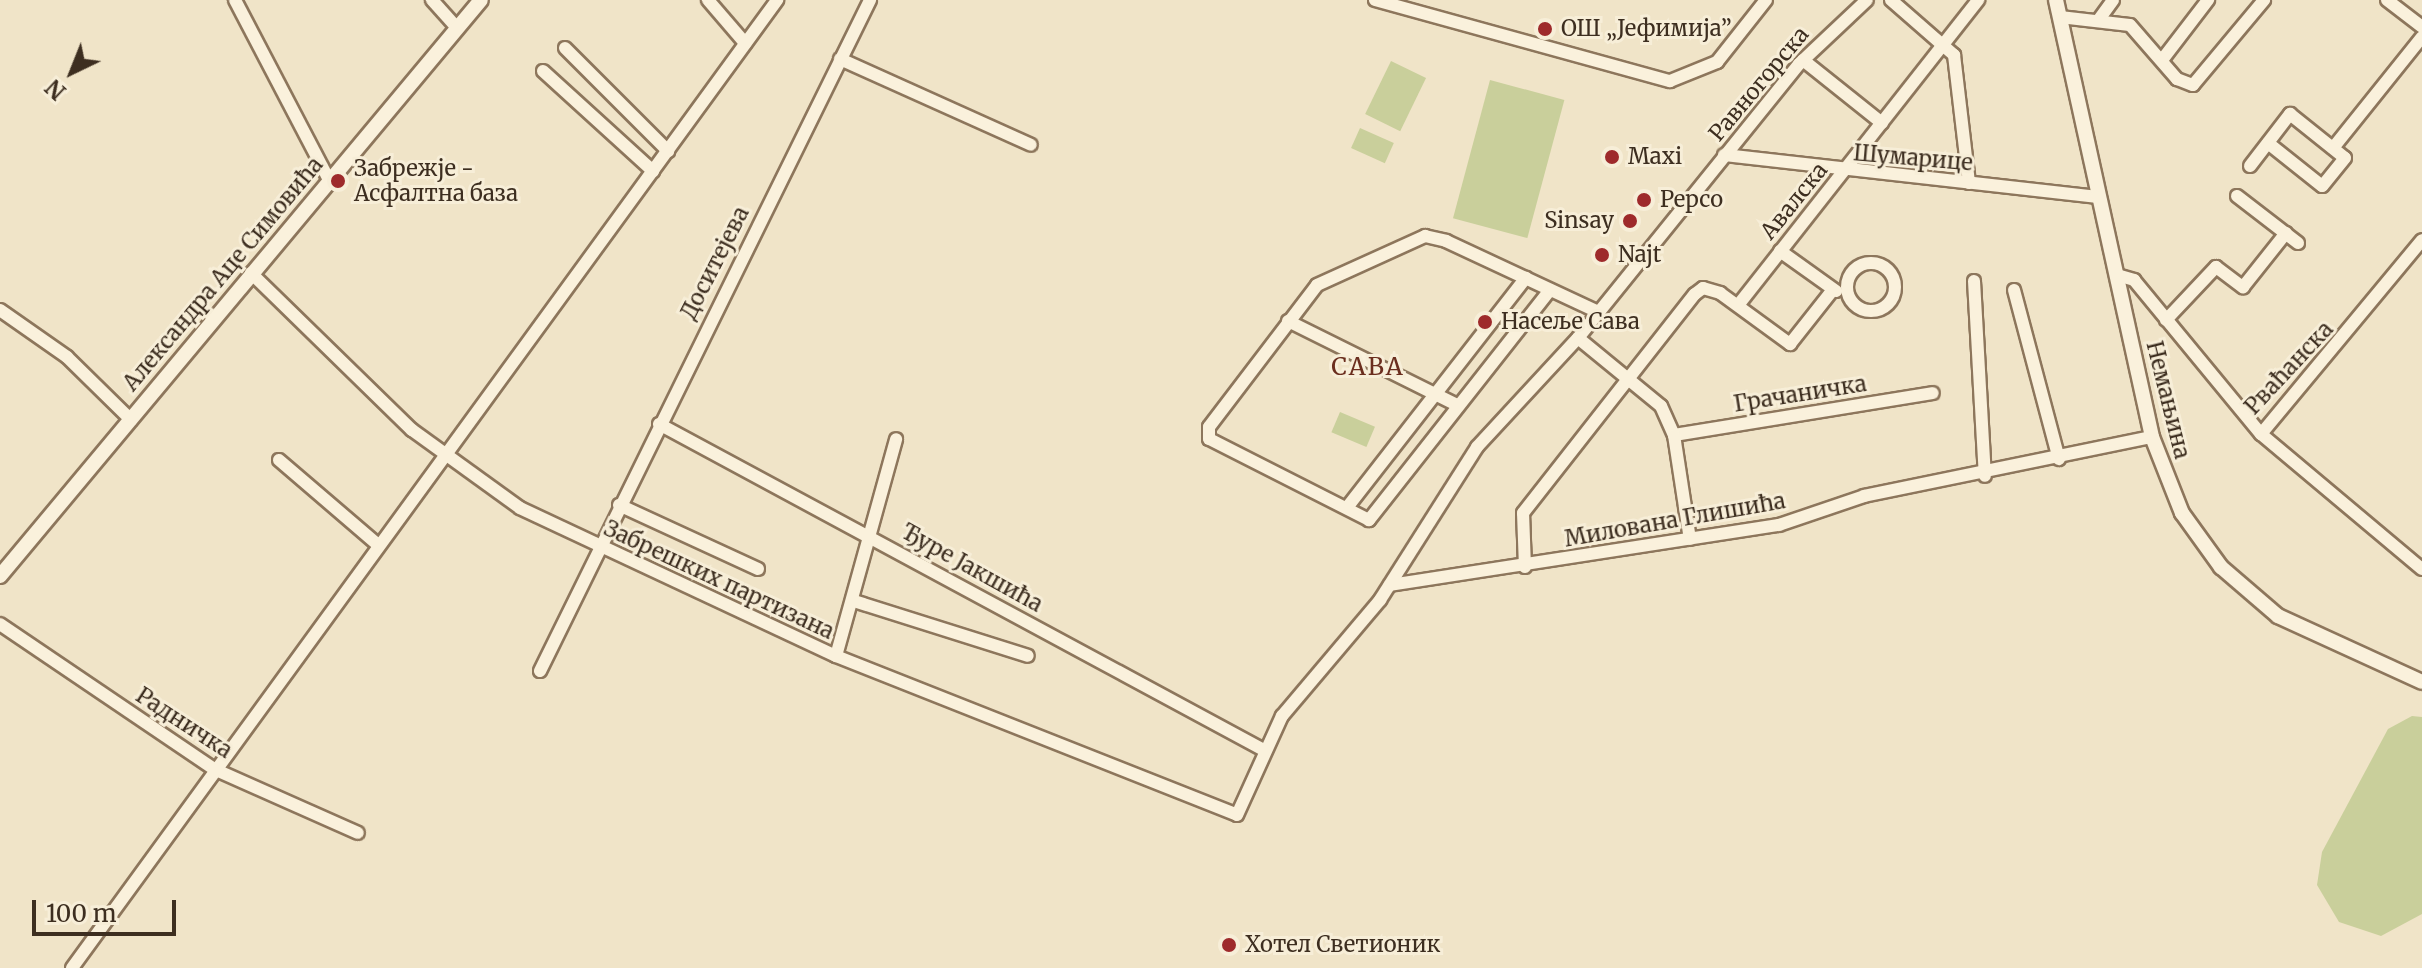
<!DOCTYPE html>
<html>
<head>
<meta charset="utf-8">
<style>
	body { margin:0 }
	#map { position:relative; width:2422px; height:968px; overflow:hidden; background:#f0e4c8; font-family:Merriweather,serif }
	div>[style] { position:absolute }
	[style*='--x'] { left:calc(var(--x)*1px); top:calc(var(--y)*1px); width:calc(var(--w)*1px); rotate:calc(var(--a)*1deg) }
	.green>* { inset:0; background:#c9cf9b; transform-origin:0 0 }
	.roads { filter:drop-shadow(2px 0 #8d765c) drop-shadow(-2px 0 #8d765c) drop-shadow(0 2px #8d765c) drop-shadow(0 -2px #8d765c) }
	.minor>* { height:12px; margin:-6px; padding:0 6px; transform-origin:6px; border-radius:6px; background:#faf1dc }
	.minor>.ring { margin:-6px; padding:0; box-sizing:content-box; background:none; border:12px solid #faf1dc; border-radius:50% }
	.tertiary>* { height:14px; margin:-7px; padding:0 7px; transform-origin:7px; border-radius:7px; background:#faf1dc }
	.dots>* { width:22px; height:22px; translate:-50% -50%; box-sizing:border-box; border:4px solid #f7eed8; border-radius:50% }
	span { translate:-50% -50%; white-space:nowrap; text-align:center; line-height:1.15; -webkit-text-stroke:6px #f7eed8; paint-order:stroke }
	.poi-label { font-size:22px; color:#3d2e20 }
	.left { translate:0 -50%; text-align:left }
	.right { translate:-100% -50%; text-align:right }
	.street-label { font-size:22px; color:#3d2e20 }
	.neighbourhood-label { font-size:24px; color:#6b2e1e; letter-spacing:2px }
	.north { position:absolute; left:32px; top:32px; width:80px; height:80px; -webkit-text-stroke:6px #f7eed8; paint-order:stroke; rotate:223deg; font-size:22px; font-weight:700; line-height:32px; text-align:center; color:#3d2e20 }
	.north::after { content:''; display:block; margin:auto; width:28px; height:36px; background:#3d2e20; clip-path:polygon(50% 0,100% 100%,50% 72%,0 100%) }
	.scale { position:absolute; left:32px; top:900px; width:144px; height:36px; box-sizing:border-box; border:4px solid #3d2e20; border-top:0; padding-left:10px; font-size:24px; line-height:28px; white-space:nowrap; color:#3d2e20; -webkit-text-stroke:6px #f7eed8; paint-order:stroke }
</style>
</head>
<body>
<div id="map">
	<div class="green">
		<div style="left:1391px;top:61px;width:39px;height:59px;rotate:26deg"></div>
		<div style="left:1490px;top:80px;width:77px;height:143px;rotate:15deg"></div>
		<div style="left:1360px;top:128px;width:37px;height:22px;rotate:24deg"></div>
		<div style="left:1340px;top:412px;width:38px;height:22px;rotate:23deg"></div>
		<div style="clip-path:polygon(2412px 716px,2422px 717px,2422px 914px,2381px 936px,2339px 922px,2317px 885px,2322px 852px,2388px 729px)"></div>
	</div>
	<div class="roads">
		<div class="minor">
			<div style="--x:235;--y:0;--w:203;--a:62.4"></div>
			<div style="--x:432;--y:0;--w:38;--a:48"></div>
			<div style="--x:708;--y:0;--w:57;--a:49.3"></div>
			<div style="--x:1375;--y:0;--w:306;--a:15.4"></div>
			<div style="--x:1670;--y:81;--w:51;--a:-22"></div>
			<div style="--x:1717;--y:62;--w:79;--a:-51.7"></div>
			<div style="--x:1891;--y:0;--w:84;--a:41.1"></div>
			<div style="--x:1954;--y:55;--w:129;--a:83.3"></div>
			<div style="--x:2387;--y:0;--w:44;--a:37.6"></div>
			<div style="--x:2060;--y:17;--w:70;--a:6.5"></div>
			<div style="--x:2130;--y:25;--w:72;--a:49"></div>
			<div style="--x:2177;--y:79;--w:17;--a:21"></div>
			<div style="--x:2193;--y:85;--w:111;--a:-50.1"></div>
			<div style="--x:2100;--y:18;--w:22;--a:-54"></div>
			<div style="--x:565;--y:48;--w:146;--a:45"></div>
			<div style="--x:840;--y:59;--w:209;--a:24.2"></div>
			<div style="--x:1803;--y:60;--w:101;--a:38.6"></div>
			<div style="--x:2162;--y:60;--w:76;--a:-52.5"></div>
			<div style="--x:543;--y:71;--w:149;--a:42.3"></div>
			<div style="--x:2333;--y:148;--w:142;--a:-51.3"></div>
			<div style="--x:1724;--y:155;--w:377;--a:6.4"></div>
			<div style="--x:2250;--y:166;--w:66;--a:-52.4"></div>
			<div style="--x:2290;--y:114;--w:70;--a:38.7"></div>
			<div style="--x:2345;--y:158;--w:36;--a:129"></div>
			<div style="--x:2322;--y:186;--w:69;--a:-141.5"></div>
			<div style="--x:2237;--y:196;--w:77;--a:37.6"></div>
			<div style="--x:1780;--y:251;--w:69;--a:35.5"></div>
			<div class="ring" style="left:1847px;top:263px;width:36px;height:36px"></div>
			<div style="--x:251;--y:273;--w:225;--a:44.3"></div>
			<div style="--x:412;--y:430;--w:133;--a:35.8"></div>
			<div style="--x:520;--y:508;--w:349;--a:25.1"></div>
			<div style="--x:836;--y:656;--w:431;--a:21.6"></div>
			<div style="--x:1237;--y:815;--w:109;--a:-65.6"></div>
			<div style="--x:1282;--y:716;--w:152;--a:-49.8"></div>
			<div style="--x:1380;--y:600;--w:181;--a:-57.6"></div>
			<div style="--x:1477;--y:447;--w:149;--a:-47.2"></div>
			<div style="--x:1578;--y:338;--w:352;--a:-51.1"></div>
			<div style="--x:1799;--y:64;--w:93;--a:-43.3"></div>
			<div style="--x:2117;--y:275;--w:18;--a:16"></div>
			<div style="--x:2134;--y:280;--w:200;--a:50.5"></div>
			<div style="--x:2261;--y:434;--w:210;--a:40"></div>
			<div style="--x:1974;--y:281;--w:195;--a:86.8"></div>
			<div style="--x:1550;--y:290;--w:293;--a:128.2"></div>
			<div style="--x:1369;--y:520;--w:179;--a:-153.1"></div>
			<div style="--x:1209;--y:439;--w:12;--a:-90"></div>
			<div style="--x:1209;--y:427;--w:178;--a:-52.7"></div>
			<div style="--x:1317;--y:285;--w:119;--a:-24.4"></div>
			<div style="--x:1425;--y:236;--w:22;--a:13"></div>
			<div style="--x:1446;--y:241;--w:168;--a:25"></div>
			<div style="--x:2014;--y:290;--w:175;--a:75.1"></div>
			<div style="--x:1739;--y:304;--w:387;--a:-51.8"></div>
			<div style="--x:0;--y:310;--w:82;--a:35"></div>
			<div style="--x:67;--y:357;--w:90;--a:44.5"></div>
			<div style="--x:2166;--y:320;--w:73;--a:-46.7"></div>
			<div style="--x:2216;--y:267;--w:34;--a:37"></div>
			<div style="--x:2243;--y:287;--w:69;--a:-51.5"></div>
			<div style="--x:1288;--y:321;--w:189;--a:26.4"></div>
			<div style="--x:1578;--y:338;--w:107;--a:39.3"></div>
			<div style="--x:1661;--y:406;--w:32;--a:66"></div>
			<div style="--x:1674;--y:435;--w:262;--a:-9.2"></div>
			<div style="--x:659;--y:424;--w:687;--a:28.32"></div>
			<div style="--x:2261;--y:434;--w:252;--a:-50.3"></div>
			<div style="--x:1674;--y:435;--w:105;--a:81.3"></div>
			<div style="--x:279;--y:460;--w:130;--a:40.6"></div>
			<div style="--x:619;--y:505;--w:153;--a:24.7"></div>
			<div style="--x:1349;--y:505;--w:288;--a:-52.1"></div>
			<div style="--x:1525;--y:567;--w:54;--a:-92.1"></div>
			<div style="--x:1523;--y:513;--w:278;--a:-51.9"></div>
			<div style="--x:1695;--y:294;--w:10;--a:-37"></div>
			<div style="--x:1703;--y:288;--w:18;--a:16"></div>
			<div style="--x:1720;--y:293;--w:87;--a:36.1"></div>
			<div style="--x:1790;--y:344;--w:66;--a:-51.7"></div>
			<div style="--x:1390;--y:585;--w:394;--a:-8.8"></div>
			<div style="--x:1779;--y:525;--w:90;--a:-18.8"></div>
			<div style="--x:1864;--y:496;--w:294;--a:-11.6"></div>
			<div style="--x:854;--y:601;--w:182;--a:17.5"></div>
			<div style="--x:0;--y:624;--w:261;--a:34.1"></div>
			<div style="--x:216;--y:770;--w:155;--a:23.9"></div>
			<div style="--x:836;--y:656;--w:225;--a:-74.5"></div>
			<div style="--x:540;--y:671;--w:748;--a:-63.81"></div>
			<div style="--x:72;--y:968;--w:1198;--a:-53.93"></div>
		</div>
		<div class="tertiary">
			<div style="--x:2056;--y:0;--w:447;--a:77.6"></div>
			<div style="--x:2152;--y:437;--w:82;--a:68.5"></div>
			<div style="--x:2182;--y:513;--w:67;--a:54.2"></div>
			<div style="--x:2221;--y:567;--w:75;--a:40.7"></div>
			<div style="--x:2278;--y:616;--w:158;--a:24.6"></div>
			<div style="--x:0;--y:576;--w:750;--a:-50.14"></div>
		</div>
	</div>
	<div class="dots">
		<div style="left:1545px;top:29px;background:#9e2a2b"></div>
		<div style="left:1612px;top:157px;background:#9e2a2b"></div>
		<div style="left:338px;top:181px;background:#9e2a2b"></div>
		<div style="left:1644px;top:200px;background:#9e2a2b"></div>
		<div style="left:1630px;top:221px;background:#9e2a2b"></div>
		<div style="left:1602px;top:255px;background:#9e2a2b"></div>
		<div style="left:1485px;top:322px;background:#9e2a2b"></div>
		<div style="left:1229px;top:945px;background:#9e2a2b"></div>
	</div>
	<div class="poi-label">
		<span class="left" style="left:1561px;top:29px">ОШ „Јефимија”</span>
		<span class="left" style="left:1628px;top:157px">Maxi</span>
		<span class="left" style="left:354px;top:181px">Забрежје -<br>Асфалтна база</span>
		<span class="left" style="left:1660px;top:200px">Pepco</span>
		<span class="right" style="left:1614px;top:221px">Sinsay</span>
		<span class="left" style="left:1618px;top:255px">Najt</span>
		<span class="left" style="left:1501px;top:322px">Насеље Сава</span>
		<span class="left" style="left:1245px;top:945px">Хотел Светионик</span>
	</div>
	<div class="street-label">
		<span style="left:1759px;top:84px;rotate:-50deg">Равногорска</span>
		<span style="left:1913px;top:158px;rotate:5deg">Шумарице</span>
		<span style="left:1794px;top:201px;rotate:-51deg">Авалска</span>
		<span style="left:715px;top:263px;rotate:-63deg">Доситејева</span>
		<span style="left:223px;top:274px;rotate:-50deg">Александра Аце Симовића</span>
		<span style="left:2289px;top:368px;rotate:-47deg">Рваћанска</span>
		<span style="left:1800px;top:394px;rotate:-9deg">Грачаничка</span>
		<span style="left:2168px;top:400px;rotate:76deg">Немањина</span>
		<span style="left:1675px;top:520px;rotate:-10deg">Милована Глишића</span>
		<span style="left:972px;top:568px;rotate:29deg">Ђуре Јакшића</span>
		<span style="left:719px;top:580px;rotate:25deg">Забрешких партизана</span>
		<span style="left:184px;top:723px;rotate:33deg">Радничка</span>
	</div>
	<div class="neighbourhood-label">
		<span style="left:1368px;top:367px">САВА</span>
	</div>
	<div class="north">N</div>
	<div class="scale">100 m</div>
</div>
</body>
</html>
